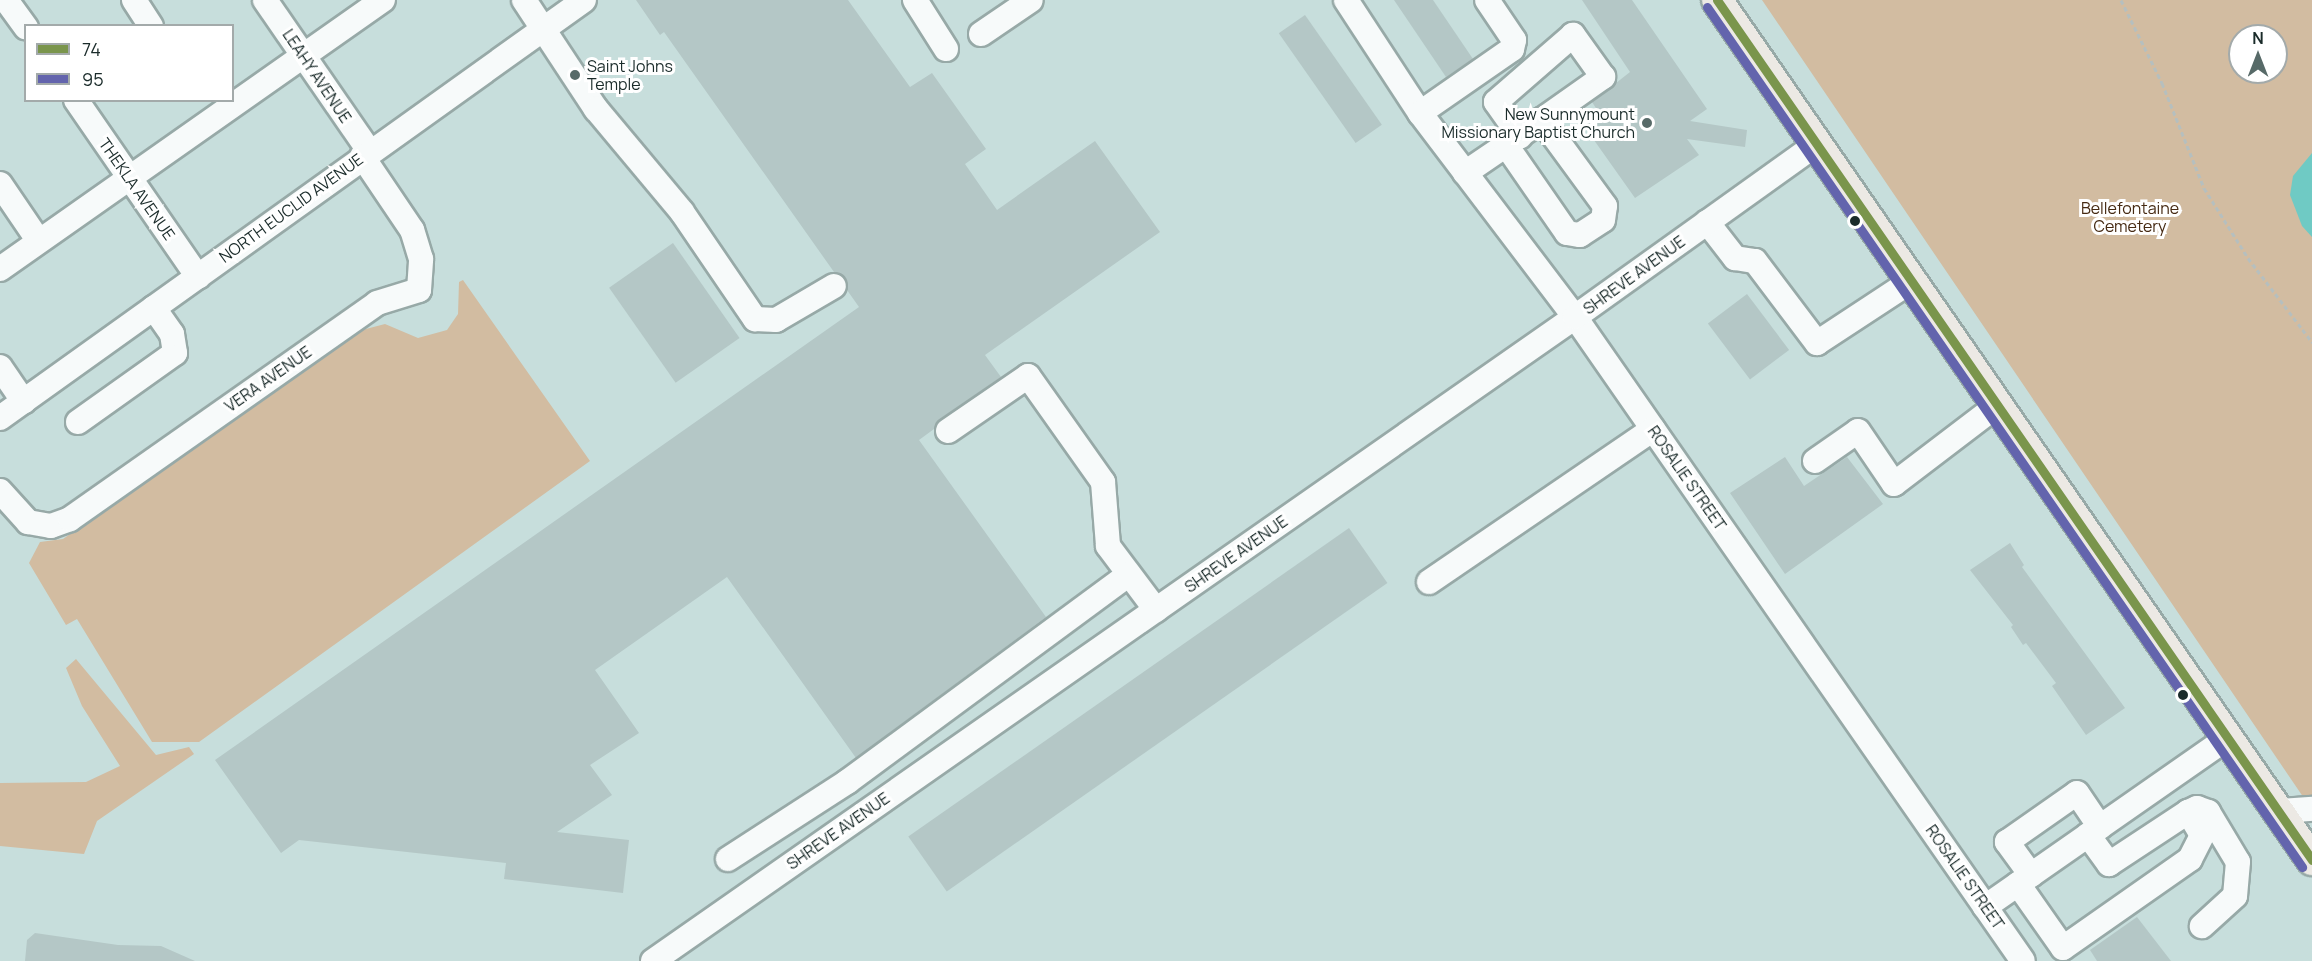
<!DOCTYPE html>
<html>
<head>
<meta charset="utf-8">
<style>
	body { margin:0 }
	#map { position:relative; width:2312px; height:961px; overflow:hidden; background:#c7dedc; font-family:Manrope,sans-serif }
	div>[style] { position:absolute }
	[style*='--x'] { left:calc(var(--x)*1px); top:calc(var(--y)*1px); width:calc(var(--w)*1px); rotate:calc(var(--a)*1deg) }
	.green>* { inset:0; background:#d2bca1 }
	.water>* { inset:0; background:#6fcac4 }
	.building>* { inset:0; background:#b4c7c6; transform-origin:0 0 }
	.path>* { height:3px; margin-top:-1.5px; transform-origin:0; background:repeating-linear-gradient(90deg,#b6bfbe 0 4.5px,transparent 0 7.5px) }
	.roads { filter:drop-shadow(2px 0 #97a9a7) drop-shadow(-2px 0 #97a9a7) drop-shadow(0 2px #97a9a7) drop-shadow(0 -2px #97a9a7) }
	.minor>* { height:24px; margin:-12px; padding:0 12px; transform-origin:12px; border-radius:12px; background:#f7fafa }
	.major>* { height:30px; margin:-15px; padding:0 15px; transform-origin:15px; border-radius:15px; background:#ece9e4 }
	.bus-1>* { height:9px; margin:-4.5px; padding:0 4.5px; transform-origin:4.5px; border-radius:4.5px; background:#7a954c }
	.bus-2>* { height:9px; margin:-4.5px; padding:0 4.5px; transform-origin:4.5px; border-radius:4.5px; background:#6364ad }
	.dots>* { width:16px; height:16px; translate:-50% -50%; box-sizing:border-box; border:3px solid #fff; border-radius:50% }
	span { translate:-50% -50%; white-space:nowrap; text-align:center; line-height:1.15; -webkit-text-stroke:6px #fff; paint-order:stroke }
	.poi-label { font-size:16px; color:#1a2b2a }
	.left { translate:0 -50%; text-align:left }
	.right { translate:-100% -50%; text-align:right }
	.street-label { font-size:16px; color:#1a2b2a }
	.park-label { font-size:16px; color:#462a13 }
	.legend { position:absolute; left:24px; top:24px; width:210px; height:78px; box-sizing:border-box; background:#fff; border:2px solid #a3aaaa; margin:0; padding:8px 10px; list-style:none; font-size:18px; color:#1a2b2a }
	.legend li { display:flex; align-items:center; gap:12px; height:30px }
	.legend b { width:30px; border:2px solid #a3aaaa }
	.north { position:absolute; left:2228px; top:24px; width:60px; height:60px; box-sizing:border-box; background:#fff; border:2px solid #a3aaaa; border-radius:50%; rotate:0deg; font-size:16px; font-weight:700; line-height:24px; text-align:center; color:#1a2b2a }
	.north::after { content:''; display:block; margin:auto; width:21px; height:27px; background:#576a68; clip-path:polygon(50% 0,100% 100%,50% 72%,0 100%) }
</style>
</head>
<body>
<div id="map">
	<div class="green">
		<div style="clip-path:polygon(evenodd,1762px 0,2312px 0,2312px 810px,1762px 0,2240px 36px,2276px 36px,2276px 72px,2240px 72px,2240px 36px)"></div>
		<div style="clip-path:polygon(463px 280px,590px 461px,199px 742px,152px 742px,77px 619px,66px 625px,29px 563px,40px 542px,63px 539px,362px 330px,385px 324px,418px 338px,447px 330px,458px 314px,459px 282px)"></div>
		<div style="clip-path:polygon(76px 659px,156px 755px,189px 747px,194px 754px,97px 821px,84px 854px,0 846px,0 783px,86px 782px,120px 766px,82px 706px,66px 668px)"></div>
	</div>
	<div class="water">
		<div style="clip-path:polygon(2312px 153px,2312px 237px,2302px 226px,2290px 195px,2293px 176px)"></div>
	</div>
	<div class="building">
		<div style="clip-path:polygon(636px 0,848px 0,910px 87px,932px 73px,986px 149px,965px 164px,997px 210px,1095px 141px,1160px 232px,985px 355px,1001px 377px,940px 419px,934px 429px,919px 440px,1046px 617px,856px 758px,727px 577px,595px 670px,639px 733px,590px 765px,612px 795px,557px 832px,629px 840px,623px 893px,504px 879px,506px 863px,299px 840px,281px 853px,215px 760px,859px 307px,847px 290px,846px 278px,834px 272px,664px 32px,660px 35px)"></div>
		<div style="clip-path:polygon(1394px 0,1433px 0,1473px 59px,1446px 77px)"></div>
		<div style="clip-path:polygon(1582px 0,1632px 0,1707px 109px,1690px 121px,1747px 130px,1745px 147px,1687px 139px,1699px 155px,1635px 198px,1584px 126px,1601px 116px,1592px 102px,1630px 72px)"></div>
		<div style="left:1305px;top:15px;width:134px;height:32px;rotate:55deg"></div>
		<div style="left:673px;top:243px;width:116px;height:78px;rotate:55deg"></div>
		<div style="left:1747px;top:294px;width:70px;height:49px;rotate:53deg"></div>
		<div style="clip-path:polygon(1785px 457px,1804px 486px,1847px 457px,1883px 504px,1785px 574px,1730px 493px)"></div>
		<div style="left:1349px;top:528px;width:67px;height:538px;rotate:55deg"></div>
		<div style="clip-path:polygon(2010px 543px,2024px 565px,2022px 567px,2125px 708px,2086px 735px,2052px 686px,2056px 683px,2026px 643px,2023px 645px,2011px 627px,2013px 625px,1970px 570px)"></div>
		<div style="clip-path:polygon(2137px 917px,2171px 961px,2097px 961px,2090px 950px)"></div>
		<div style="clip-path:polygon(35px 933px,118px 945px,161px 946px,195px 961px,25px 961px,27px 940px)"></div>
	</div>
	<div class="path">
		<div style="--x:2121;--y:0;--w:93;--a:63.7"></div>
		<div style="--x:2162;--y:83;--w:113;--a:68.2"></div>
		<div style="--x:2204;--y:188;--w:83;--a:57.8"></div>
		<div style="--x:2248;--y:258;--w:106;--a:52.7"></div>
	</div>
	<div class="roads">
		<div class="minor">
			<div style="--x:6;--y:0;--w:34;--a:54"></div>
			<div style="--x:134;--y:0;--w:31;--a:57"></div>
			<div style="--x:265;--y:0;--w:183;--a:55.4"></div>
			<div style="--x:524;--y:0;--w:131;--a:56.6"></div>
			<div style="--x:596;--y:109;--w:134;--a:50.1"></div>
			<div style="--x:682;--y:212;--w:130;--a:55.7"></div>
			<div style="--x:755;--y:319;--w:21;--a:3"></div>
			<div style="--x:776;--y:320;--w:67;--a:-30.4"></div>
			<div style="--x:915;--y:0;--w:58;--a:57.7"></div>
			<div style="--x:1346;--y:0;--w:135;--a:56.8"></div>
			<div style="--x:1420;--y:113;--w:256;--a:52.8"></div>
			<div style="--x:1575;--y:317;--w:784;--a:55.18"></div>
			<div style="--x:981;--y:34;--w:60;--a:-34.2"></div>
			<div style="--x:76;--y:100;--w:215;--a:55.4"></div>
			<div style="--x:1420;--y:113;--w:112;--a:-34.8"></div>
			<div style="--x:1512;--y:49;--w:9;--a:-77"></div>
			<div style="--x:1514;--y:40;--w:48;--a:-124"></div>
			<div style="--x:1506;--y:145;--w:107;--a:55.3"></div>
			<div style="--x:1567;--y:233;--w:13;--a:9"></div>
			<div style="--x:1580;--y:235;--w:27;--a:-33"></div>
			<div style="--x:1603;--y:220;--w:14;--a:-82"></div>
			<div style="--x:1605;--y:206;--w:107;--a:-126.2"></div>
			<div style="--x:1465;--y:173;--w:50;--a:-34.3"></div>
			<div style="--x:1506;--y:145;--w:44;--a:-34.8"></div>
			<div style="--x:1542;--y:120;--w:75;--a:-35.2"></div>
			<div style="--x:1603;--y:77;--w:52;--a:-125.5"></div>
			<div style="--x:1573;--y:35;--w:102;--a:139"></div>
			<div style="--x:1496;--y:102;--w:42;--a:54.8"></div>
			<div style="--x:0;--y:184;--w:68;--a:55.8"></div>
			<div style="--x:1707;--y:222;--w:46;--a:52.1"></div>
			<div style="--x:1735;--y:258;--w:20;--a:9"></div>
			<div style="--x:1755;--y:261;--w:103;--a:52.9"></div>
			<div style="--x:1817;--y:343;--w:115;--a:-33.3"></div>
			<div style="--x:0;--y:269;--w:468;--a:-35.1"></div>
			<div style="--x:0;--y:367;--w:42;--a:55.6"></div>
			<div style="--x:0;--y:418;--w:718;--a:-35.59"></div>
			<div style="--x:78;--y:422;--w:119;--a:-35.4"></div>
			<div style="--x:175;--y:353;--w:19;--a:-99"></div>
			<div style="--x:172;--y:334;--w:32;--a:-125"></div>
			<div style="--x:948;--y:431;--w:97;--a:-34.5"></div>
			<div style="--x:1028;--y:376;--w:130;--a:54.7"></div>
			<div style="--x:1103;--y:482;--w:64;--a:85.5"></div>
			<div style="--x:1108;--y:546;--w:80;--a:53.1"></div>
			<div style="--x:1815;--y:461;--w:52;--a:-34.9"></div>
			<div style="--x:1858;--y:431;--w:64;--a:55.8"></div>
			<div style="--x:1894;--y:484;--w:132;--a:-37.3"></div>
			<div style="--x:0;--y:491;--w:42;--a:47.9"></div>
			<div style="--x:28;--y:522;--w:23;--a:10"></div>
			<div style="--x:51;--y:526;--w:20;--a:-20"></div>
			<div style="--x:70;--y:519;--w:375;--a:-35.1"></div>
			<div style="--x:377;--y:303;--w:44;--a:-17.2"></div>
			<div style="--x:419;--y:290;--w:31;--a:-86"></div>
			<div style="--x:421;--y:259;--w:30;--a:-107"></div>
			<div style="--x:412;--y:230;--w:89;--a:-124"></div>
			<div style="--x:1429;--y:582;--w:271;--a:-34.3"></div>
			<div style="--x:2281;--y:811;--w:31;--a:-4"></div>
			<div style="--x:2088;--y:835;--w:36;--a:54"></div>
			<div style="--x:2109;--y:864;--w:95;--a:-33.4"></div>
			<div style="--x:2188;--y:812;--w:10;--a:-24"></div>
			<div style="--x:2197;--y:808;--w:12;--a:20"></div>
			<div style="--x:2208;--y:812;--w:58;--a:59"></div>
			<div style="--x:2238;--y:862;--w:34;--a:95"></div>
			<div style="--x:2235;--y:896;--w:45;--a:137.7"></div>
			<div style="--x:728;--y:859;--w:142;--a:-32.9"></div>
			<div style="--x:847;--y:782;--w:350;--a:-36.4"></div>
			<div style="--x:2031;--y:875;--w:41;--a:-126"></div>
			<div style="--x:2007;--y:842;--w:85;--a:-35"></div>
			<div style="--x:2077;--y:793;--w:41;--a:55.9"></div>
			<div style="--x:2018;--y:884;--w:78;--a:54.9"></div>
			<div style="--x:2063;--y:948;--w:155;--a:-35"></div>
			<div style="--x:2190;--y:859;--w:27;--a:-63"></div>
			<div style="--x:2202;--y:835;--w:27;--a:-121"></div>
			<div style="--x:1985;--y:907;--w:297;--a:-34.9"></div>
			<div style="--x:653;--y:961;--w:1125;--a:-34.93"></div>
			<div style="--x:1575;--y:317;--w:299;--a:-35.6"></div>
		</div>
		<div class="major">
			<div style="--x:1717;--y:0;--w:1046;--a:55.32"></div>
		</div>
	</div>
	<div class="bus-1">
		<div style="--x:1717;--y:0;--w:1046;--a:55.32"></div>
	</div>
	<div class="bus-2">
		<div style="--x:1707;--y:7;--w:1046;--a:55.32"></div>
	</div>
	<div class="dots">
		<div style="left:575px;top:75px;background:#576a68"></div>
		<div style="left:1647px;top:123px;background:#576a68"></div>
		<div style="left:1855px;top:221px;background:#1a2b2a"></div>
		<div style="left:2183px;top:695px;background:#1a2b2a"></div>
	</div>
	<div class="poi-label">
		<span class="left" style="left:587px;top:75px">Saint Johns<br>Temple</span>
		<span class="right" style="left:1635px;top:123px">New Sunnymount<br>Missionary Baptist Church</span>
	</div>
	<div class="street-label">
		<span style="left:317px;top:76px;rotate:56deg">LEAHY AVENUE</span>
		<span style="left:137px;top:189px;rotate:55deg">THEKLA AVENUE</span>
		<span style="left:291px;top:208px;rotate:-36deg">NORTH EUCLID AVENUE</span>
		<span style="left:1634px;top:275px;rotate:-36deg">SHREVE AVENUE</span>
		<span style="left:268px;top:379px;rotate:-35deg">VERA AVENUE</span>
		<span style="left:1687px;top:478px;rotate:55deg">ROSALIE STREET</span>
		<span style="left:1236px;top:554px;rotate:-35deg">SHREVE AVENUE</span>
		<span style="left:838px;top:831px;rotate:-35deg">SHREVE AVENUE</span>
		<span style="left:1965px;top:877px;rotate:55deg">ROSALIE STREET</span>
	</div>
	<div class="park-label">
		<span style="left:2130px;top:217px">Bellefontaine<br>Cemetery</span>
	</div>
	<ul class="legend">
	<li><b style="height:8px;background:#7a954c"></b>74</li>
	<li><b style="height:8px;background:#6364ad"></b>95</li>
	</ul>
	<div class="north">N</div>
</div>
</body>
</html>
